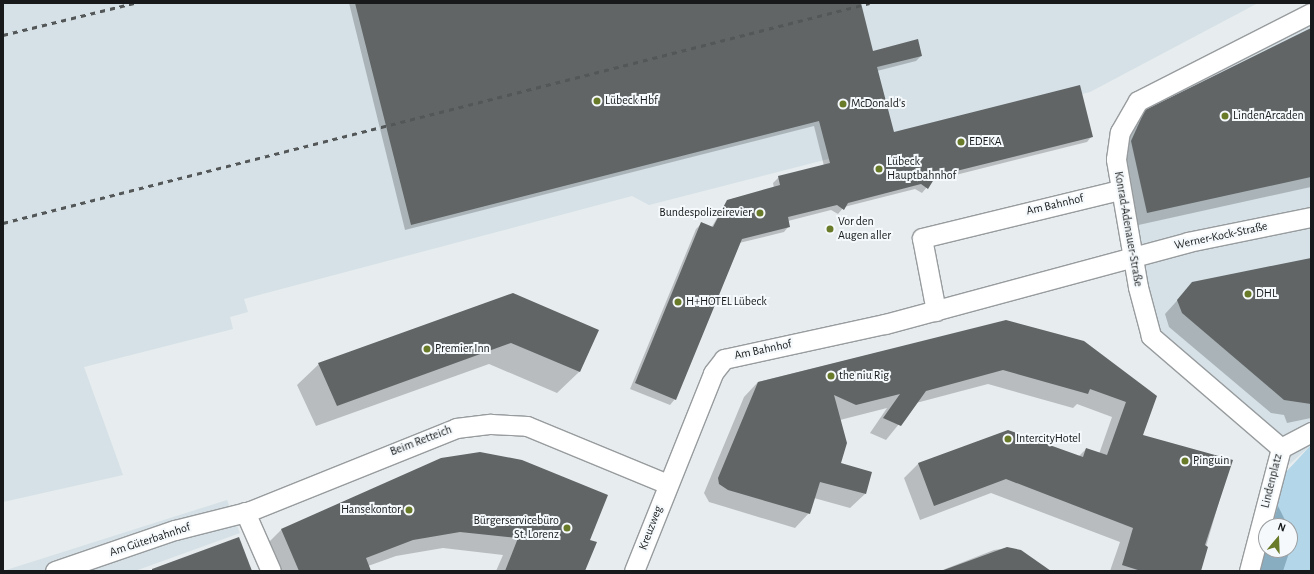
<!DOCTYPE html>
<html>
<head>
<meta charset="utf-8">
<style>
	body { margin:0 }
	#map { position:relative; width:1314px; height:574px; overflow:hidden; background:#e7ecee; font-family:"Alegreya Sans",sans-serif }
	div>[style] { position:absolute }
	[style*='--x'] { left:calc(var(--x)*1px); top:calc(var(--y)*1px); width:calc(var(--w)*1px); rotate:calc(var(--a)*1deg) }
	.built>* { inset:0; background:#d5e1e7 }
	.green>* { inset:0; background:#b3d6e8 }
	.forest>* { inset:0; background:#88adc0 }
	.shadow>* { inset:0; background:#0003 }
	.building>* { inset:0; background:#616566 }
	.roads { filter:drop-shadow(1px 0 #989c9e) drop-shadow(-1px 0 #989c9e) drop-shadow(0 1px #989c9e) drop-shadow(0 -1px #989c9e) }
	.street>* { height:19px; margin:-9.5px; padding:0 9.5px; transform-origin:9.5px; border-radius:9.5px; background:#fff }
	.rail>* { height:3px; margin-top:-1.5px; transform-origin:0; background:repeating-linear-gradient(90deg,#545758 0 5px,transparent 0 10px) }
	.dots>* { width:11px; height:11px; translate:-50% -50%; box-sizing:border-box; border:2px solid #f5f9fb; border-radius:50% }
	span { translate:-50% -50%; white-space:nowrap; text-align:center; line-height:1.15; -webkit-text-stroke:4px #f5f9fb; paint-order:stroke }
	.poi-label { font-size:12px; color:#17191a }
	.left { translate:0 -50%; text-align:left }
	.right { translate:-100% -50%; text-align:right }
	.street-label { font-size:12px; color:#17191a }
	.frame { position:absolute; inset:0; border:4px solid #17191a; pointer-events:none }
	.north { position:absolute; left:1258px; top:518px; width:40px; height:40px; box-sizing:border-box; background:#f5f9fb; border:1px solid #9c9fa1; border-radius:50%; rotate:19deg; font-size:11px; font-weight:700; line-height:16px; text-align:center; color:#17191a }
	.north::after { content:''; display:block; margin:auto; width:14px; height:18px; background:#697a28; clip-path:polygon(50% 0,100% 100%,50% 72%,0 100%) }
</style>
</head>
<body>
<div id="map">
	<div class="built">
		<div style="clip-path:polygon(3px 3px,1258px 3px,1090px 92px,649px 205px,632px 196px,244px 299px,248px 312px,230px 317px,233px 329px,84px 367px,123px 475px,3px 502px)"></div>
		<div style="clip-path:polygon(1311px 7px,1311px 445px,1290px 464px,1281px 448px,1152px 336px,1119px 190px,1128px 116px)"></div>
		<div style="clip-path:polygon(227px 500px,240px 533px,135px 571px,3px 571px)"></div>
	</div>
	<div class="green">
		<div style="clip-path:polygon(1311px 445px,1311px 571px,1259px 571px,1266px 546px,1266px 550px,1290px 550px,1290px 526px,1272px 526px,1286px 472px)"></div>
	</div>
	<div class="forest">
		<div style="clip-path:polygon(1278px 506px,1288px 526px,1272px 526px)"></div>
		<div style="clip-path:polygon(1290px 530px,1294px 538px,1283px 571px,1259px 571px,1266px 546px,1266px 550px,1290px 550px)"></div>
	</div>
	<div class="shadow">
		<div style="clip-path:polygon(349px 3px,860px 3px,872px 52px,921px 56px,916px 61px,877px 71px,893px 134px,1092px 136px,1087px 142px,932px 181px,922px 193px,915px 189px,844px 207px,838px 214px,831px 210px,788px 221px,789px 226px,784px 232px,739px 243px,675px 399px,670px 405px,630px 389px,696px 229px,701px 224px,711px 228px,728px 200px,774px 188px,773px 183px,779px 177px,824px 166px,814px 126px,405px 230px)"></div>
		<div style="clip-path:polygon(1311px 29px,1311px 187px,1134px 226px,1118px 155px,1132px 125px,1146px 111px)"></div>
		<div style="clip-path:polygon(1311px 259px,1311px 418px,1287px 423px,1284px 415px,1271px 413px,1169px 327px,1165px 314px,1193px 283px)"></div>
		<div style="clip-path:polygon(1006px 321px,1156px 397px,1142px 436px,1231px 460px,1199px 571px,1110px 571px,1120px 542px,991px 493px,920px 520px,904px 478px,918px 464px,1079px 456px,1086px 449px,1099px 454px,1112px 417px,1077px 404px,1073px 408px,988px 384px,916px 403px,886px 440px,870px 433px,887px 408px,840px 420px,839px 463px,865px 494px,850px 508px,814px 498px,809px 513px,795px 528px,709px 502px,704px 493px,744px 397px,758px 382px)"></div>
		<div style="clip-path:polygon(598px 330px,579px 372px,557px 393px,489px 364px,316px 426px,297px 385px,319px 364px)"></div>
		<div style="clip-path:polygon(442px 459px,589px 540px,584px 571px,496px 571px,503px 555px,443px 548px,396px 556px,368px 566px,370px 571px,275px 571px,265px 546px,281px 530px)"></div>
		<div style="clip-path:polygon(1007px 548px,1037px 571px,940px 571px,994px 550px)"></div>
	</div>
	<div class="building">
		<div style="clip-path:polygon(355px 3px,861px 3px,873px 51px,918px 39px,922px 56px,877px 67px,894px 132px,1080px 85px,1093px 137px,936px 176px,928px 189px,921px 184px,848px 203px,844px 210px,837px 205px,788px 217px,790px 227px,742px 239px,676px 400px,635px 383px,701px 222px,713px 227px,727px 200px,780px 185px,778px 176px,830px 163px,819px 121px,411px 225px)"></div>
		<div style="clip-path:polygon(1311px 28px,1311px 177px,1147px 213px,1131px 141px,1145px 110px)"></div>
		<div style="clip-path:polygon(1311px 258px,1311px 404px,1284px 400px,1182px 313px,1177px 300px,1192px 282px)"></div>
		<div style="clip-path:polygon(513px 293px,599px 330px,580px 372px,511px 343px,337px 406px,318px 363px)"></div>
		<div style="clip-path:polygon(1006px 320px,1084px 341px,1157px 396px,1143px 435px,1233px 460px,1205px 545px,1208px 547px,1201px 571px,1141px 571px,1122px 565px,1133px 528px,1006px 479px,934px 506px,918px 463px,1008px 430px,1083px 457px,1086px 448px,1107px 455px,1126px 402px,1090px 389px,1088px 394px,1003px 370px,926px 391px,901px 426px,883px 418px,900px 394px,856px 405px,834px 395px,847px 443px,841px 463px,872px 472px,866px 494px,820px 482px,810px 514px,728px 490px,719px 484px,718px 478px,758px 382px)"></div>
		<div style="clip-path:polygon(480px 452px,522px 460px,608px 495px,590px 540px,597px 542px,585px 571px,505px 571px,518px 538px,460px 532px,413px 540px,366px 558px,371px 571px,299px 571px,281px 529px,441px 458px)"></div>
		<div style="clip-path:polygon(239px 537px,252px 571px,152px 571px,152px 569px)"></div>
		<div style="clip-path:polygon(1007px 547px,1021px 550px,1051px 571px,941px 571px)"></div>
	</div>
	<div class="roads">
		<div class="street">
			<div style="--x:936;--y:311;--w:74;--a:-100.9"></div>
			<div style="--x:922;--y:238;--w:203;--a:-13.7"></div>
			<div style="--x:1281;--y:448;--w:172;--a:-139.3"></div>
			<div style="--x:1151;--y:336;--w:51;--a:-104.9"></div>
			<div style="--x:1138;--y:287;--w:130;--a:-99.8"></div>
			<div style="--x:1116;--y:159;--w:27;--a:-82"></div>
			<div style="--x:1120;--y:132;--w:36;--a:-60"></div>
			<div style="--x:1138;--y:101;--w:194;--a:-27"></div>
			<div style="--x:245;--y:512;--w:64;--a:66.2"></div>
			<div style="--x:55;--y:571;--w:127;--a:-18.9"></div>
			<div style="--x:175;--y:530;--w:77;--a:-14.2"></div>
			<div style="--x:250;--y:511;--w:222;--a:-21.9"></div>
			<div style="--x:456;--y:428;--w:35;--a:-7"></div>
			<div style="--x:491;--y:424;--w:36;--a:3"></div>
			<div style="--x:527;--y:426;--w:152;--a:22.4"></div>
			<div style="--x:634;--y:571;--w:213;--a:-68.2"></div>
			<div style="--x:713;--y:373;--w:18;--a:-52"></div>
			<div style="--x:724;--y:359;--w:165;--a:-12.3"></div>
			<div style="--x:885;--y:324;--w:314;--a:-15.1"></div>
			<div style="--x:1188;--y:242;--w:126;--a:-11.5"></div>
			<div style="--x:1249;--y:571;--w:127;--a:-75.4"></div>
			<div style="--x:1281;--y:448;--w:34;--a:-28"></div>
		</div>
	</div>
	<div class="rail">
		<div style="--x:3;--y:35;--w:135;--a:-13.7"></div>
		<div style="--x:3;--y:223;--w:894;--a:-14.24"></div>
	</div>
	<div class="dots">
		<div style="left:597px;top:101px;background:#697a28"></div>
		<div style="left:843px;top:104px;background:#697a28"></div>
		<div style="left:1225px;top:116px;background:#697a28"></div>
		<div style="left:961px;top:142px;background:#697a28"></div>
		<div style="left:879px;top:169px;background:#697a28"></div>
		<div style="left:760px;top:213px;background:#697a28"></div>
		<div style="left:830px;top:229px;background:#697a28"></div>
		<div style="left:1248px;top:294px;background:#697a28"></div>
		<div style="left:678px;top:302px;background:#697a28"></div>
		<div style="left:427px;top:349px;background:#697a28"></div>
		<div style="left:831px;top:376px;background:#697a28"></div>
		<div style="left:1008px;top:439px;background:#697a28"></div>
		<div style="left:1185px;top:461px;background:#697a28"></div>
		<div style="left:409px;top:510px;background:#697a28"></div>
		<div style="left:567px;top:528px;background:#697a28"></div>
	</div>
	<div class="poi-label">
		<span class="left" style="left:605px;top:101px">Lübeck Hbf</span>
		<span class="left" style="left:851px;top:104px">McDonald's</span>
		<span class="left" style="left:1233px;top:116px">LindenArcaden</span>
		<span class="left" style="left:969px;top:142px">EDEKA</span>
		<span class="left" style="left:887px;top:169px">Lübeck<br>Hauptbahnhof</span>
		<span class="right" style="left:752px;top:213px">Bundespolizeirevier</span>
		<span class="left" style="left:838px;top:229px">Vor den<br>Augen aller</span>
		<span class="left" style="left:1256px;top:294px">DHL</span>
		<span class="left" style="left:686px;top:302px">H+HOTEL Lübeck</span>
		<span class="left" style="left:435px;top:349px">Premier Inn</span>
		<span class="left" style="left:839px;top:376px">the niu Rig</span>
		<span class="left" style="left:1016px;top:439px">IntercityHotel</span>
		<span class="left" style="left:1193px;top:461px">Pinguin</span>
		<span class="right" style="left:401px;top:510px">Hansekontor</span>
		<span class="right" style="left:559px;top:528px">Bürgerservicebüro<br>St. Lorenz</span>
	</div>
	<div class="street-label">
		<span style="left:1055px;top:205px;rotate:-13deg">Am Bahnhof</span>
		<span style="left:1128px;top:229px;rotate:80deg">Konrad-Adenauer-Straße</span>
		<span style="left:1221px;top:236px;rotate:-12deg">Werner-Kock-Straße</span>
		<span style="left:763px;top:350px;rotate:-12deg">Am Bahnhof</span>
		<span style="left:421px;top:441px;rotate:-21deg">Beim Retteich</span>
		<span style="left:1272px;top:481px;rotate:-76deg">Lindenplatz</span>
		<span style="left:651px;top:528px;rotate:-69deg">Kreuzweg</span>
		<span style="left:150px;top:540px;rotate:-18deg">Am Güterbahnhof</span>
	</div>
	<div class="frame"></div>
	<div class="north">N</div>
</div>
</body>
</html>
